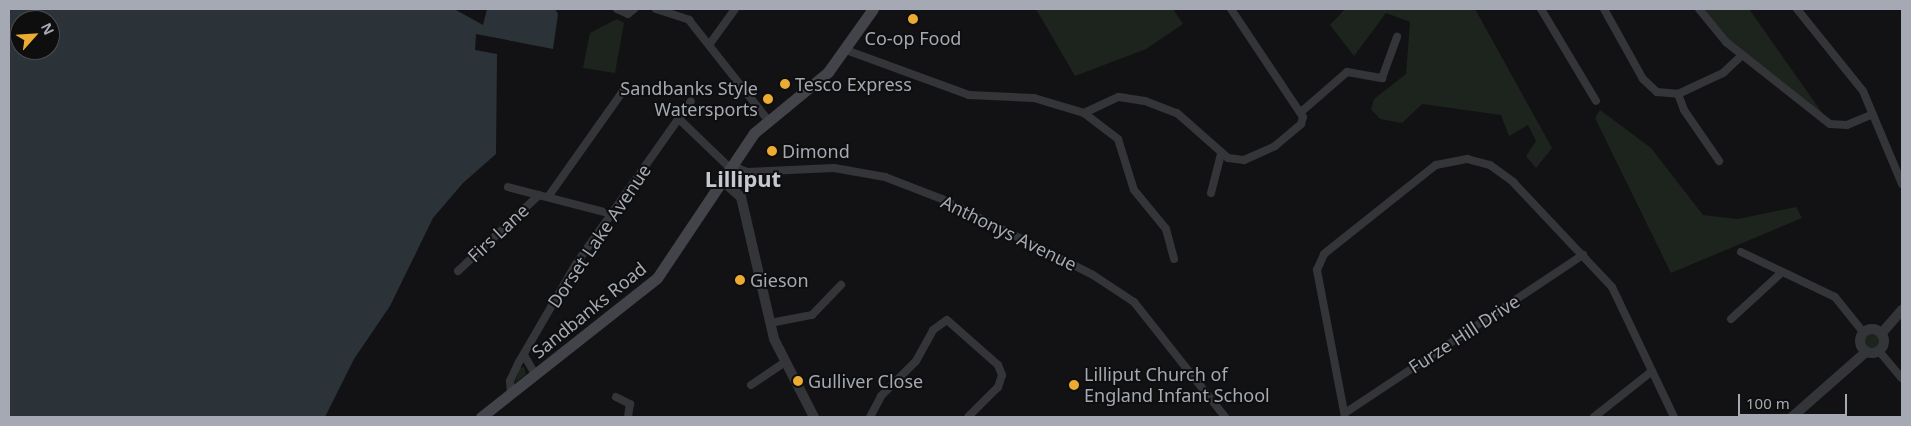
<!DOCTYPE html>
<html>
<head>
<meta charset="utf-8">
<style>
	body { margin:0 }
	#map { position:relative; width:1911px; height:426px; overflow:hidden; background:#121214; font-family:"Noto Sans",sans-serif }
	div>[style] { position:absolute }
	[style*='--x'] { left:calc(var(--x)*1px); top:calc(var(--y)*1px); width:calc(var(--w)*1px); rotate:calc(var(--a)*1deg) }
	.green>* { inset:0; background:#1d241e }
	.round { border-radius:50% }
	.water>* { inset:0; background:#2b3339 }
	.minor>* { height:8px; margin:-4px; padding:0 4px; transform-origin:4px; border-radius:4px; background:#343539 }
	.tertiary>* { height:10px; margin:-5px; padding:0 5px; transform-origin:5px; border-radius:5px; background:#343539 }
	.tertiary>.ring { margin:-5px; padding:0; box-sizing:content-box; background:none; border:10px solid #343539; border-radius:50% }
	.secondary>* { height:11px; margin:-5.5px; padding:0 5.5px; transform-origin:5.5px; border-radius:5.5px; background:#424449 }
	.dots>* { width:14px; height:14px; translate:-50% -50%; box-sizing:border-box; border:2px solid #0e0e0f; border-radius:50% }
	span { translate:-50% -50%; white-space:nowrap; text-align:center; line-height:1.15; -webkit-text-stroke:4px #0e0e0f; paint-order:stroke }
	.poi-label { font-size:18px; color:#a4a9b4 }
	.left { translate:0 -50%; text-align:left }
	.right { translate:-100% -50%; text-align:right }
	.street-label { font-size:18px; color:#a4a9b4 }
	.district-label { font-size:22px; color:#c5c8d0; font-weight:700 }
	.frame { position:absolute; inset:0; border:10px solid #a4a9b4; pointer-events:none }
	.north { position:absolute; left:10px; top:10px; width:50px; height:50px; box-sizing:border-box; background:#0e0e0f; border:1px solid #4a4c51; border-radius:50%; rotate:64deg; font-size:14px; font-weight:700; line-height:20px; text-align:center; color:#a4a9b4 }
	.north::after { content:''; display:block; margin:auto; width:18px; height:22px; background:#ecac33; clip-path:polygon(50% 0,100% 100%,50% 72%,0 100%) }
	.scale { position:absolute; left:1738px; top:394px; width:109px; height:22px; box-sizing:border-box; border:2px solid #a4a9b4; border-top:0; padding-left:6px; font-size:15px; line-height:18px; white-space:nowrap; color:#a4a9b4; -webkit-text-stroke:4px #0e0e0f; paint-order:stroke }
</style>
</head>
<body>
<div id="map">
	<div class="green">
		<div style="clip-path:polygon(1036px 9px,1173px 9px,1183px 24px,1146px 49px,1075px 76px)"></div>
		<div style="clip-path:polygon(1345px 9px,1475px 9px,1552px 148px,1536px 168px,1526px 156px,1536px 141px,1528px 125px,1509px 136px,1501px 115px,1422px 104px,1402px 123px,1380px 119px,1371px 109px,1374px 99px,1406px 74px,1410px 22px,1386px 13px,1354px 56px,1330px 25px)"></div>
		<div style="clip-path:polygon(1699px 9px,1749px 9px,1830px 124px,1742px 55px)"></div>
		<div style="clip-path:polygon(617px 19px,624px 23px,615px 73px,583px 68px,590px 33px)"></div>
		<div style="clip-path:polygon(1600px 110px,1651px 148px,1703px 215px,1738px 219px,1796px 207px,1802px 218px,1671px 273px,1595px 118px)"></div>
		<div class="round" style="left:1860px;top:329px;width:24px;height:24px"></div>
		<div style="clip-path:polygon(524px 367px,526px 374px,515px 383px,520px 368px)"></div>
	</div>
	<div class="water">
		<div style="clip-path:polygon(evenodd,9px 9px,454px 9px,483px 25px,487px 9px,555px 9px,558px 14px,553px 49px,476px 34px,475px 50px,497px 54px,496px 154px,463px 183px,433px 218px,390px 306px,354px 359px,325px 417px,9px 417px,9px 9px,20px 20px,50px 20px,50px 50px,20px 50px,20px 20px)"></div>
	</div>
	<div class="minor">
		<div style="--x:617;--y:9;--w:12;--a:24"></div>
		<div style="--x:628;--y:14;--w:8;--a:-40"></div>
		<div style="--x:656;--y:9;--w:35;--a:18"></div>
		<div style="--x:689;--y:20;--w:127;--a:51.7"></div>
		<div style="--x:1541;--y:9;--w:107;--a:59.1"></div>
		<div style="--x:1604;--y:9;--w:80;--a:60.9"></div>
		<div style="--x:1643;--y:79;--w:19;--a:43"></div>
		<div style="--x:1657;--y:92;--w:21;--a:5"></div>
		<div style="--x:1678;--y:94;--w:50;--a:-25"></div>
		<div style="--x:1723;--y:73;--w:26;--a:-43"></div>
		<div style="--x:1699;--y:9;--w:43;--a:50.7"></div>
		<div style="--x:1726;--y:42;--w:132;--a:38.3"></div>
		<div style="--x:1830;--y:124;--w:17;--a:3"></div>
		<div style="--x:1847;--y:125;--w:28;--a:-23"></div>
		<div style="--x:1797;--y:9;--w:105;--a:51.2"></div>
		<div style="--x:1863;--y:91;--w:101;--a:67.2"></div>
		<div style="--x:709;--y:45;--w:44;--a:-54.2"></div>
		<div style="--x:846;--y:50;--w:131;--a:20.1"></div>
		<div style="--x:969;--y:95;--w:65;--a:2.6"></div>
		<div style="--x:1034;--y:98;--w:52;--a:16.7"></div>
		<div style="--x:1084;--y:113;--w:38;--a:-25"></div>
		<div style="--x:1119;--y:97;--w:26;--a:9"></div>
		<div style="--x:1145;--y:101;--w:34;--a:21"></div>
		<div style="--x:1177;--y:113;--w:68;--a:41.4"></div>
		<div style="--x:1228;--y:158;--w:16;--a:7"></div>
		<div style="--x:1244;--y:160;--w:34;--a:-24"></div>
		<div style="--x:1275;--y:146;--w:34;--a:-40"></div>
		<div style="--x:1301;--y:124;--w:7;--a:-74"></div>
		<div style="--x:1303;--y:117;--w:130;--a:-123.7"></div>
		<div style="--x:1678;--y:94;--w:17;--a:69"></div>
		<div style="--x:1684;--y:110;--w:62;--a:55.5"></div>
		<div style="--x:1301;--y:112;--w:61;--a:-41"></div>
		<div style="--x:1347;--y:72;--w:36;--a:10"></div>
		<div style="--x:1382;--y:78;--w:44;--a:-69.9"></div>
		<div style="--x:1084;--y:113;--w:43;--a:37.4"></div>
		<div style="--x:1118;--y:139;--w:53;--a:72.6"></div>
		<div style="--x:1134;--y:190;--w:50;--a:50.6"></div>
		<div style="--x:1166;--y:229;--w:31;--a:75"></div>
		<div style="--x:679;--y:119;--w:72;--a:43.9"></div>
		<div style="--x:733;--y:166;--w:15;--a:23"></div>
		<div style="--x:747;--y:172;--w:87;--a:-2.6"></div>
		<div style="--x:834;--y:168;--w:52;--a:10"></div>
		<div style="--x:885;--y:177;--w:61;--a:21.1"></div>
		<div style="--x:942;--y:199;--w:169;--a:26.7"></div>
		<div style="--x:1093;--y:275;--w:49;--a:33.4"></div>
		<div style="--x:1134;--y:302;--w:147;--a:51.6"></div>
		<div style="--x:508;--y:187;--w:107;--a:14.6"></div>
		<div style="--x:1211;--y:193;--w:40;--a:-75.6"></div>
		<div style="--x:548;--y:197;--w:130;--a:-54.7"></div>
		<div style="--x:1741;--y:252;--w:104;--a:25.6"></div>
		<div style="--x:1835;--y:297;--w:45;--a:51.3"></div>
		<div style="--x:458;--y:271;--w:111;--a:-43.2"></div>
		<div style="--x:1731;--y:319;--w:68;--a:-42.6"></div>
		<div style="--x:770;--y:323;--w:43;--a:-10.8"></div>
		<div style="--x:812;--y:315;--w:42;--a:-46"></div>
		<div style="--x:1879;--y:351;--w:35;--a:50"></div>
		<div style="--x:524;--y:355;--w:24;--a:60"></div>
		<div style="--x:751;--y:385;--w:40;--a:-34"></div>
		<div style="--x:511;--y:395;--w:14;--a:-94"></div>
		<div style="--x:510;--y:381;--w:21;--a:-65"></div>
		<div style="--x:519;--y:362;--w:113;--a:-59.8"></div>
		<div style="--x:576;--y:264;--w:199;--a:-54.8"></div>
		<div style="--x:616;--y:397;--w:16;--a:27"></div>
		<div style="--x:630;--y:404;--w:13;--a:99"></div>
		<div style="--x:1345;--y:413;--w:286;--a:-33.6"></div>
		<div style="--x:870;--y:417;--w:24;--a:-62"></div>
		<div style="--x:881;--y:396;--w:49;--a:-45"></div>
		<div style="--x:916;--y:361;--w:35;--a:-61"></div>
		<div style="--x:933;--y:330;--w:17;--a:-36"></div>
		<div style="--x:947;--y:320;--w:68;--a:41.4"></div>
		<div style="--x:998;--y:365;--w:11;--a:68"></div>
		<div style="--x:1002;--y:375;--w:13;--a:108"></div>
		<div style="--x:998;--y:387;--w:42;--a:135"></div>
		<div style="--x:1345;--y:417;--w:150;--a:-100.8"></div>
		<div style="--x:1317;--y:270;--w:17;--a:-66"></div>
		<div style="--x:1324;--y:254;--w:143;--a:-38.5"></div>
		<div style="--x:1436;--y:165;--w:32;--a:-11"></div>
		<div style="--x:1467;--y:159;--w:24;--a:15"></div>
		<div style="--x:1490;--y:165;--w:29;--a:36"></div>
		<div style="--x:1513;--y:182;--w:144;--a:46.7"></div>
		<div style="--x:1612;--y:287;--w:144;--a:64.5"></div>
		<div style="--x:1594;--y:417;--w:74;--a:-38.4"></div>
	</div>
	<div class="tertiary">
		<div style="--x:723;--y:181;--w:24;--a:42"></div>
		<div style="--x:741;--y:197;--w:146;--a:76.9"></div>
		<div style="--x:774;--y:339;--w:88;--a:62.9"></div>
		<div class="ring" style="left:1860px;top:329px;width:14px;height:14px"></div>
		<div style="--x:1881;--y:334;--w:32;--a:-49"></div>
		<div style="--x:1792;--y:417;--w:98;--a:-41.3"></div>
	</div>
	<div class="secondary">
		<div style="--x:481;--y:417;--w:224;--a:-38.3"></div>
		<div style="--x:657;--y:278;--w:174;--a:-56.2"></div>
		<div style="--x:754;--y:133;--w:96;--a:-39.5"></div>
		<div style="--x:828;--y:72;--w:77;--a:-54.5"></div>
	</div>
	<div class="dots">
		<div style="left:913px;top:19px;background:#ecac33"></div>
		<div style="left:785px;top:84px;background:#ecac33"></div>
		<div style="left:768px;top:99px;background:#ecac33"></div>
		<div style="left:772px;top:151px;background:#ecac33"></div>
		<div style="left:740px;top:280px;background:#ecac33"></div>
		<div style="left:798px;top:381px;background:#ecac33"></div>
		<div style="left:1074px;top:385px;background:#ecac33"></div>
	</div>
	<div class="poi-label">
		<span style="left:913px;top:38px">Co-op Food</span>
		<span class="left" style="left:795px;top:84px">Tesco Express</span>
		<span class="right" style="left:758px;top:99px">Sandbanks Style<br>Watersports</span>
		<span class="left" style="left:782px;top:151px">Dimond</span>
		<span class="left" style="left:750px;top:280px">Gieson</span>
		<span class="left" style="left:1084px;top:385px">Lilliput Church of<br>England Infant School</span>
		<span class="left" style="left:808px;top:381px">Gulliver Close</span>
	</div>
	<div class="street-label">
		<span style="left:498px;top:233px;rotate:-43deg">Firs Lane</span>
		<span style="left:1009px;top:233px;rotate:26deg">Anthonys Avenue</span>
		<span style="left:599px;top:236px;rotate:-56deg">Dorset Lake Avenue</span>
		<span style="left:589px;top:310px;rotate:-39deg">Sandbanks Road</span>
		<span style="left:1464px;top:334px;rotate:-33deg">Furze Hill Drive</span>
	</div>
	<div class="district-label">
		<span style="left:743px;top:179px">Lilliput</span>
	</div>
	<div class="frame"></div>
	<div class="north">N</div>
	<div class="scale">100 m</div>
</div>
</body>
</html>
